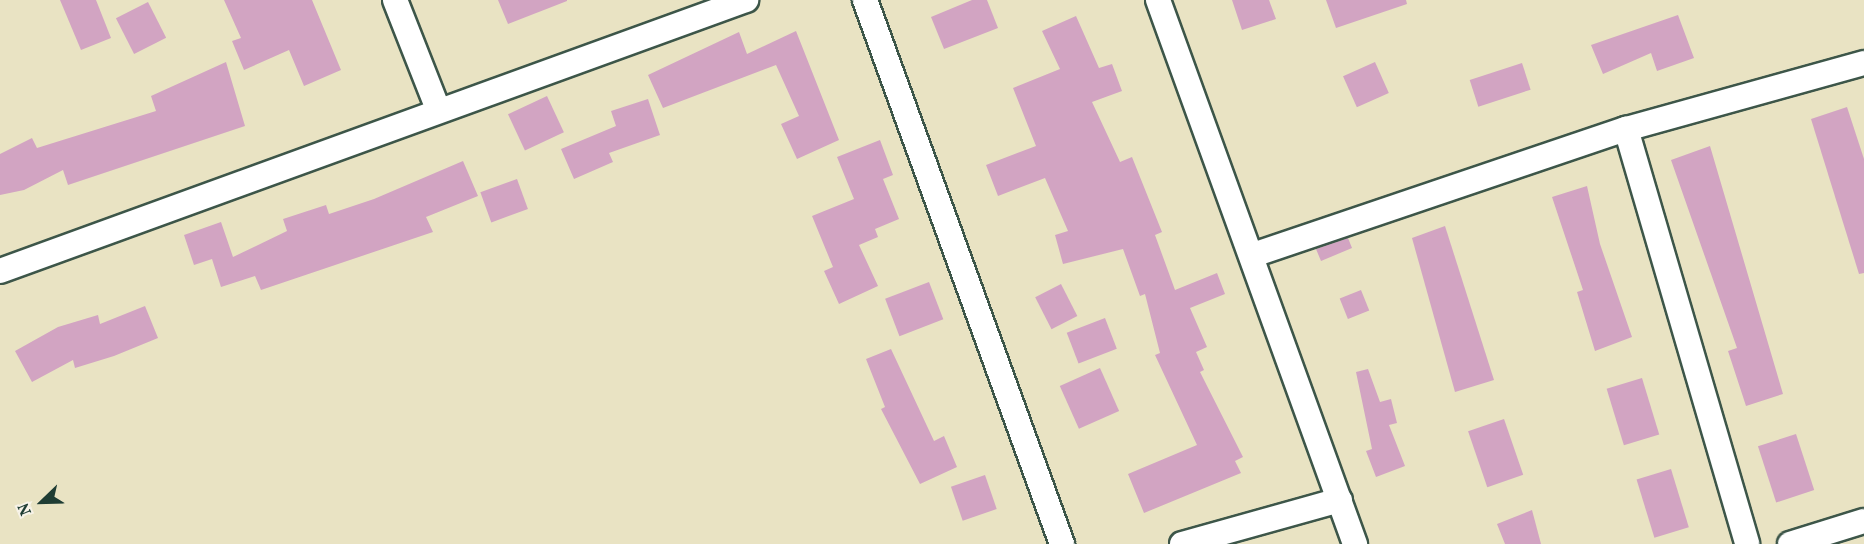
<!DOCTYPE html>
<html>
<head>
<meta charset="utf-8">
<style>
	body { margin:0 }
	#map { position:relative; width:1864px; height:544px; overflow:hidden; background:#e9e3c3; font-family:Vollkorn,serif }
	div>[style] { position:absolute }
	[style*='--x'] { left:calc(var(--x)*1px); top:calc(var(--y)*1px); width:calc(var(--w)*1px); rotate:calc(var(--a)*1deg) }
	.building>* { inset:0; background:#d2a4c2; transform-origin:0 0 }
	.roads { filter:drop-shadow(2px 0 #3d5649) drop-shadow(-2px 0 #3d5649) drop-shadow(0 2px #3d5649) drop-shadow(0 -2px #3d5649) }
	.minor>* { height:24px; margin:-12px; padding:0 12px; transform-origin:12px; border-radius:12px; background:#fff }
	span { translate:-50% -50%; white-space:nowrap; text-align:center; line-height:1.15; -webkit-text-stroke:5px #f7f3e8; paint-order:stroke }
	.north { position:absolute; left:12px; top:472px; width:60px; height:60px; -webkit-text-stroke:4px #f7f3e8; paint-order:stroke; rotate:247deg; font-size:16px; font-weight:700; line-height:24px; text-align:center; color:#1f3d34 }
	.north::after { content:''; display:block; margin:auto; width:21px; height:27px; background:#1f3d34; clip-path:polygon(50% 0,100% 100%,50% 72%,0 100%) }
</style>
</head>
<body>
<div id="map">
	<div class="building">
		<div style="clip-path:polygon(60px 0,96px 0,111px 38px,81px 50px)"></div>
		<div style="clip-path:polygon(224px 0,312px 0,341px 70px,304px 86px,289px 50px,244px 70px,232px 41px,241px 38px)"></div>
		<div style="clip-path:polygon(498px 0,567px 0,567px 1px,508px 24px)"></div>
		<div style="clip-path:polygon(972px 0,987px 0,998px 28px,944px 49px,931px 17px)"></div>
		<div style="clip-path:polygon(1232px 0,1269px 0,1276px 19px,1242px 30px)"></div>
		<div style="clip-path:polygon(1326px 0,1406px 0,1407px 4px,1336px 28px)"></div>
		<div style="left:148px;top:2px;width:40px;height:36px;rotate:63deg"></div>
		<div style="clip-path:polygon(1678px 15px,1694px 58px,1657px 71px,1651px 53px,1603px 74px,1591px 45px)"></div>
		<div style="clip-path:polygon(1076px 16px,1099px 68px,1112px 64px,1122px 91px,1092px 102px,1120px 162px,1132px 157px,1162px 232px,1155px 235px,1175px 290px,1217px 273px,1225px 294px,1190px 308px,1207px 347px,1196px 352px,1204px 370px,1200px 372px,1243px 457px,1235px 461px,1241px 473px,1144px 513px,1128px 474px,1197px 445px,1155px 355px,1160px 353px,1145px 294px,1140px 296px,1123px 249px,1063px 264px,1055px 235px,1068px 231px,1045px 178px,998px 196px,986px 165px,1036px 146px,1013px 88px,1060px 69px,1042px 31px)"></div>
		<div style="clip-path:polygon(796px 31px,839px 140px,797px 159px,781px 124px,799px 116px,776px 65px,663px 108px,648px 75px,739px 32px,747px 54px)"></div>
		<div style="clip-path:polygon(226px 62px,245px 126px,68px 185px,63px 170px,24px 190px,0 195px,0 154px,32px 138px,37px 148px,156px 111px,151px 96px)"></div>
		<div style="left:1375px;top:62px;width:34px;height:35px;rotate:66deg"></div>
		<div style="left:1522px;top:63px;width:28px;height:55px;rotate:72deg"></div>
		<div style="left:547px;top:96px;width:40px;height:43px;rotate:65deg"></div>
		<div style="clip-path:polygon(648px 99px,660px 135px,609px 153px,613px 162px,574px 179px,561px 149px,616px 126px,611px 111px)"></div>
		<div style="clip-path:polygon(1847px 107px,1864px 159px,1864px 273px,1859px 274px,1811px 119px)"></div>
		<div style="clip-path:polygon(880px 140px,893px 175px,883px 179px,899px 219px,875px 229px,878px 237px,859px 245px,878px 286px,839px 304px,824px 271px,833px 267px,812px 216px,854px 199px,837px 157px)"></div>
		<div style="clip-path:polygon(1710px 146px,1783px 394px,1746px 406px,1728px 351px,1737px 348px,1671px 160px)"></div>
		<div style="clip-path:polygon(463px 161px,478px 196px,426px 217px,433px 232px,261px 290px,255px 276px,221px 287px,212px 259px,194px 265px,184px 235px,221px 222px,233px 257px,287px 231px,283px 219px,326px 205px,329px 214px,374px 199px)"></div>
		<div style="left:517px;top:179px;width:32px;height:39px;rotate:70deg"></div>
		<div style="clip-path:polygon(1587px 186px,1600px 244px,1632px 337px,1595px 351px,1577px 292px,1583px 290px,1552px 197px)"></div>
		<div style="clip-path:polygon(1445px 226px,1494px 380px,1455px 392px,1412px 238px)"></div>
		<div style="clip-path:polygon(1348px 238px,1352px 248px,1321px 261px,1316px 249px)"></div>
		<div style="left:929px;top:282px;width:40px;height:47px;rotate:69deg"></div>
		<div style="left:1061px;top:284px;width:36px;height:29px;rotate:63deg"></div>
		<div style="left:1361px;top:290px;width:22px;height:23px;rotate:68deg"></div>
		<div style="clip-path:polygon(145px 306px,158px 338px,114px 356px,75px 368px,73px 360px,32px 382px,15px 351px,58px 327px,98px 315px,100px 324px)"></div>
		<div style="left:1105px;top:318px;width:33px;height:41px;rotate:69deg"></div>
		<div style="clip-path:polygon(891px 349px,934px 441px,944px 436px,957px 467px,920px 484px,881px 409px,885px 407px,866px 359px)"></div>
		<div style="left:1100px;top:368px;width:47px;height:44px;rotate:66deg"></div>
		<div style="clip-path:polygon(1368px 369px,1380px 402px,1391px 399px,1397px 423px,1389px 425px,1405px 466px,1376px 477px,1366px 451px,1372px 449px,1356px 372px)"></div>
		<div style="left:1642px;top:378px;width:59px;height:37px;rotate:73deg"></div>
		<div style="left:1504px;top:419px;width:59px;height:38px;rotate:71deg"></div>
		<div style="left:1796px;top:434px;width:59px;height:40px;rotate:72deg"></div>
		<div style="left:1671px;top:469px;width:61px;height:36px;rotate:73deg"></div>
		<div style="left:985px;top:475px;width:36px;height:36px;rotate:71deg"></div>
		<div style="clip-path:polygon(1532px 510px,1541px 544px,1505px 544px,1497px 524px)"></div>
	</div>
	<div class="roads">
		<div class="minor">
			<div style="--x:395;--y:0;--w:117;--a:68.5"></div>
			<div style="--x:865;--y:0;--w:579;--a:70.09"></div>
			<div style="--x:1158;--y:0;--w:579;--a:70.09"></div>
			<div style="--x:1626;--y:129;--w:432;--a:73.7"></div>
			<div style="--x:1253;--y:255;--w:394;--a:-18.7"></div>
			<div style="--x:1626;--y:129;--w:247;--a:-15.5"></div>
			<div style="--x:0;--y:271;--w:794;--a:-19.96"></div>
			<div style="--x:1182;--y:544;--w:164;--a:-15.6"></div>
			<div style="--x:1790;--y:544;--w:77;--a:-17.3"></div>
		</div>
	</div>
	<div class="north">N</div>
</div>
</body>
</html>
